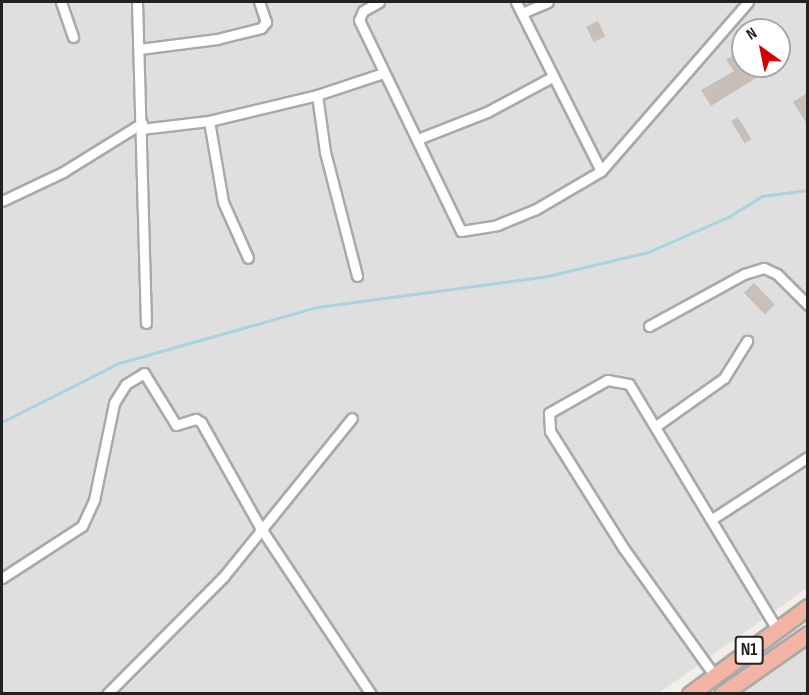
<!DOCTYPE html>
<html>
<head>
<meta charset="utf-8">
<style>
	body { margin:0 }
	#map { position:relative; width:809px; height:695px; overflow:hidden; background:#f2efe9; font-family:"Sofia Sans Condensed",sans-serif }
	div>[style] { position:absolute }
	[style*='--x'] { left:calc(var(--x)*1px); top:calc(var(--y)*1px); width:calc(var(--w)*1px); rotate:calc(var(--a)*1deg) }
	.residential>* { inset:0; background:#e0dfdf }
	.stream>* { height:3px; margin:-1.5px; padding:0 1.5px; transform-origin:1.5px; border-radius:1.5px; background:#aad3df }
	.building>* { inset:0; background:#c7bfb8; transform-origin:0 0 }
	.roads { filter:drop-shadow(2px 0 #a9a9a9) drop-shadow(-2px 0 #a9a9a9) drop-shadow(0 2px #a9a9a9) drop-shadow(0 -2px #a9a9a9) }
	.minor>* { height:9px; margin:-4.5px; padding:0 4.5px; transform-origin:4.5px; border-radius:4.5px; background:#fff }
	.trunk>* { height:15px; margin:-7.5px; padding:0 7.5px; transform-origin:7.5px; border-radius:7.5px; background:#f2b4a3 }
	span { translate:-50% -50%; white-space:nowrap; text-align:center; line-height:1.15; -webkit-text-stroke:5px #fff; paint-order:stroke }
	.shield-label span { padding:2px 4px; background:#fff; border:2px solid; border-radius:4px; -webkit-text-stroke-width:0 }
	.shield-label { font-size:18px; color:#222; font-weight:700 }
	.frame { position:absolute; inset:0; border:3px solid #222; pointer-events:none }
	.north { position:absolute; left:731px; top:18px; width:60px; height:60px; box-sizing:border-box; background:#fff; border:2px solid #a7a7a7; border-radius:50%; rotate:327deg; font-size:16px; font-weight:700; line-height:24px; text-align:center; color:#222 }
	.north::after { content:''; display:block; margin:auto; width:21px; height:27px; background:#d40000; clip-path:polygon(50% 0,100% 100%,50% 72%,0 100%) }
</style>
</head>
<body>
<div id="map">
	<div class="residential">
		<div style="clip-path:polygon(evenodd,2px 2px,807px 2px,807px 588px,659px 693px,2px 693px,2px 2px,743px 30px,779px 30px,779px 66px,743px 66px,743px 30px)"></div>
		<div style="clip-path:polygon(807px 639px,807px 693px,731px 694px)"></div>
	</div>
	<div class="stream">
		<div style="--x:2;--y:422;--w:131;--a:-26.8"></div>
		<div style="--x:119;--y:363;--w:206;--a:-15.8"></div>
		<div style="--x:317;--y:307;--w:228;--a:-7.6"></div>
		<div style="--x:543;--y:277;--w:108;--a:-13.4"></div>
		<div style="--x:648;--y:252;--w:90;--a:-23.7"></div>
		<div style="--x:730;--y:216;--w:38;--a:-32"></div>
		<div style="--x:762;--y:196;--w:46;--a:-7.4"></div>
	</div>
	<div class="building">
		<div style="left:598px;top:21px;width:17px;height:13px;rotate:65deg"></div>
		<div style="clip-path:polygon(743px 49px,743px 66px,775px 66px,711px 106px,701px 90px,734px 71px,726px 60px)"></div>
		<div style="clip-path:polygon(807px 93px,807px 124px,793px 102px)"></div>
		<div style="left:738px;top:117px;width:26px;height:8px;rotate:59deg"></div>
		<div style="left:754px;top:283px;width:30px;height:14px;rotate:46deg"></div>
	</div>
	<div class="roads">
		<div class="minor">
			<div style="--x:61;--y:2;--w:37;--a:71"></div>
			<div style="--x:137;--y:2;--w:321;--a:88.4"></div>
			<div style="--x:379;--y:2;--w:18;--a:151"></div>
			<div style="--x:363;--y:11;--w:10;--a:114"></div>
			<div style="--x:359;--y:20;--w:234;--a:64.2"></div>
			<div style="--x:461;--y:231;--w:36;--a:-9"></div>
			<div style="--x:497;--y:225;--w:42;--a:-22.3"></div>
			<div style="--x:536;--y:209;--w:75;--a:-30.3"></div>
			<div style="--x:601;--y:171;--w:224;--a:-49"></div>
			<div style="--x:516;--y:2;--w:189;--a:63.3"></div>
			<div style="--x:522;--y:13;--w:28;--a:-23"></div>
			<div style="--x:139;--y:49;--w:79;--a:-7.3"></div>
			<div style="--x:217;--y:39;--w:45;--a:-14"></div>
			<div style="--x:261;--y:28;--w:8;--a:-50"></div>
			<div style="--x:266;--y:22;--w:21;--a:-109"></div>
			<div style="--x:317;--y:95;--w:58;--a:82"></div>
			<div style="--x:325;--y:152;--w:128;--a:75.5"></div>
			<div style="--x:209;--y:121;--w:82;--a:80.2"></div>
			<div style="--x:223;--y:202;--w:61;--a:65.9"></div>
			<div style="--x:141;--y:129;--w:68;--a:-6.7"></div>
			<div style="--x:209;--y:121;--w:111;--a:-13.5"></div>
			<div style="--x:317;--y:95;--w:70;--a:-18.4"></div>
			<div style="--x:418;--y:139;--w:74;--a:-21.4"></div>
			<div style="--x:487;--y:112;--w:74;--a:-28.3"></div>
			<div style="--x:2;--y:201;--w:68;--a:-25.4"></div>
			<div style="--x:63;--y:172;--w:93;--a:-31.8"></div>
			<div style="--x:649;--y:326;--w:108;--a:-28.7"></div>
			<div style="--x:744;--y:274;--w:21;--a:-17"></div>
			<div style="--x:764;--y:268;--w:14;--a:25"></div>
			<div style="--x:777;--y:274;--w:44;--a:45"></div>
			<div style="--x:656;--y:426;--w:83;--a:-35.2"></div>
			<div style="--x:724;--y:378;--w:44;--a:-58.1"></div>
			<div style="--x:712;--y:519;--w:114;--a:-32.9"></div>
			<div style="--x:2;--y:578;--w:95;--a:-33"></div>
			<div style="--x:82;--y:526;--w:29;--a:-65"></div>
			<div style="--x:94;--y:500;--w:99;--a:-78.3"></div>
			<div style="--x:114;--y:403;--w:22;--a:-58"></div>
			<div style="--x:126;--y:384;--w:21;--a:-31"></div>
			<div style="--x:144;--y:373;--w:61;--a:58.4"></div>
			<div style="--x:176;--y:425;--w:21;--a:-17"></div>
			<div style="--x:196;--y:419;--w:6;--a:31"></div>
			<div style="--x:201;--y:422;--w:120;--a:60.7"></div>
			<div style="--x:260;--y:527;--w:201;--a:56.4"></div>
			<div style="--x:714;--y:675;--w:155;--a:-125.5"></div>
			<div style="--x:624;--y:549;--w:139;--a:-122.1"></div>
			<div style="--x:550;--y:431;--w:18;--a:-93"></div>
			<div style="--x:549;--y:413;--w:67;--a:-29.6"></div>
			<div style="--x:607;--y:380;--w:22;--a:10"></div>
			<div style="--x:629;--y:384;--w:286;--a:58.9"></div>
			<div style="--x:107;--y:694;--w:166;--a:-45.2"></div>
			<div style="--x:224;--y:576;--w:203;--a:-51"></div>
		</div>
		<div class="trunk">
			<div style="--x:690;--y:694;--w:147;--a:-36.4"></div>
			<div style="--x:722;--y:694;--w:105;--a:-34.9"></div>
		</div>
	</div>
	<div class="shield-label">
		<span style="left:749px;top:650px">N1</span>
	</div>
	<div class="frame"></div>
	<div class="north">N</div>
</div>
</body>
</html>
